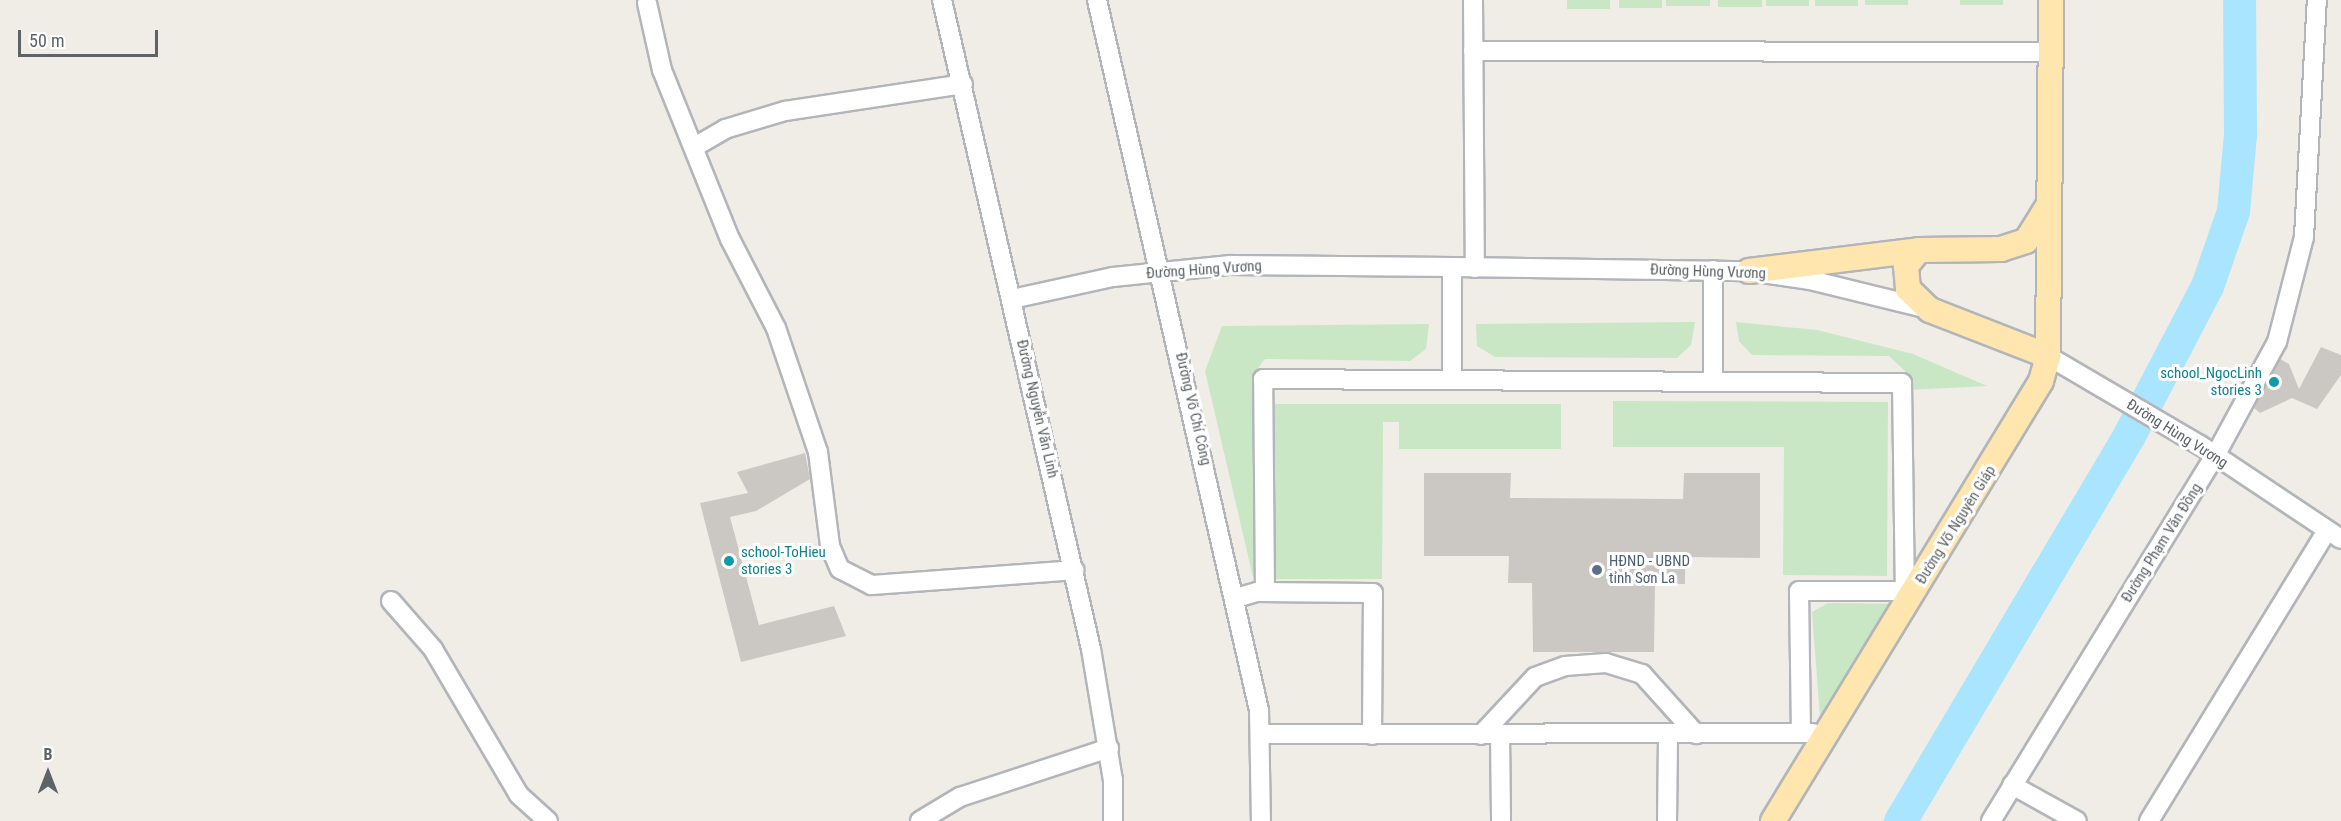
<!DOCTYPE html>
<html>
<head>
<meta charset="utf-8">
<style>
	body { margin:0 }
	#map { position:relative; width:2341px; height:821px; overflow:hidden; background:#f0ede7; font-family:"Roboto Condensed",sans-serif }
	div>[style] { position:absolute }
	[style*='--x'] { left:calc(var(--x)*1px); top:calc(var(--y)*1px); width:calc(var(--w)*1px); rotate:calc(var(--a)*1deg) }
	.green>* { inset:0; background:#c9e7c4; transform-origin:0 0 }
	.river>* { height:33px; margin:-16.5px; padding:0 16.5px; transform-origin:16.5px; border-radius:16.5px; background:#a9e5fe }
	.building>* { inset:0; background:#cbc8c3 }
	.roads { filter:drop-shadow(2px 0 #b2b5b9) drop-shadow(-2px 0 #b2b5b9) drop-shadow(0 2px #b2b5b9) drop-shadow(0 -2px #b2b5b9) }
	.minor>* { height:18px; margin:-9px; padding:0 9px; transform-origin:9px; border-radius:9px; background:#fff }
	.major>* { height:24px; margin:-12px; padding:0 12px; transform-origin:12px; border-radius:12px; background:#fee6ae }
	.dots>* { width:16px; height:16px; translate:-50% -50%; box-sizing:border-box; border:3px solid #fff; border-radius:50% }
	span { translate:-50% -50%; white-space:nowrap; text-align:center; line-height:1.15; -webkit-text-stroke:6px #fff; paint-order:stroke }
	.street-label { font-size:15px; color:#5e6367 }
	.culture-label { font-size:15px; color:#0d838f }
	.right { translate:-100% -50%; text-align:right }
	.left { translate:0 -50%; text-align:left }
	.service-label { font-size:15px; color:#4e5e75 }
	.north { position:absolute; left:18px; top:743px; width:60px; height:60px; -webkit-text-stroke:4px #fff; paint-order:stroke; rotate:0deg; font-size:16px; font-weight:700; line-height:24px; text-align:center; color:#5e6367 }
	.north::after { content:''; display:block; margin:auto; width:21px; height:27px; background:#5e6367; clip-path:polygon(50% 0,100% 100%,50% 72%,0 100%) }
	.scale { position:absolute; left:18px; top:30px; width:140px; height:27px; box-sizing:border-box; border:3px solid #5e6367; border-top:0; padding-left:8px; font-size:18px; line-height:21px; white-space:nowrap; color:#5e6367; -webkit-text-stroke:4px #fff; paint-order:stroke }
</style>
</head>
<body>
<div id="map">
	<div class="green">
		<div style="left:1567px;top:0;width:43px;height:9px"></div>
		<div style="left:1619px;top:0;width:43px;height:8px"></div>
		<div style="left:1666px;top:0;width:44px;height:6px"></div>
		<div style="left:1718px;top:0;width:44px;height:7px"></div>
		<div style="left:1766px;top:0;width:43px;height:6px"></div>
		<div style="left:1815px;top:0;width:43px;height:6px"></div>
		<div style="left:1865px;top:0;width:43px;height:5px"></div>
		<div style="left:1960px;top:0;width:43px;height:5px"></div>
		<div style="clip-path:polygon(1695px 322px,1691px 345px,1677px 358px,1495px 357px,1477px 346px,1476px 324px)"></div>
		<div style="clip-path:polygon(1736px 322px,1817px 330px,1913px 354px,1987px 386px,1907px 390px,1905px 371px,1889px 356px,1752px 355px,1739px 341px)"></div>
		<div style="clip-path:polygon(1429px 324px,1426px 349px,1410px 361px,1265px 359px,1258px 368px,1258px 572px,1253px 577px,1205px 371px,1222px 326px)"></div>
		<div style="clip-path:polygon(1613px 401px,1888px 402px,1887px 576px,1783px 575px,1784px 447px,1613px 447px)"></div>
		<div style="clip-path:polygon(1275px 404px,1561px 404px,1561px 449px,1399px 449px,1399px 422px,1383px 422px,1382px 579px,1275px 579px)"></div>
		<div style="clip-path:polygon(1828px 603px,1898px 604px,1833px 717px,1820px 717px,1812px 612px)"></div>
	</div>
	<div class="river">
		<div style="--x:1900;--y:821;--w:449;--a:-59.3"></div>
		<div style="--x:2129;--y:435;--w:168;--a:-62.4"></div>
		<div style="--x:2207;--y:286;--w:79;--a:-70.9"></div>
		<div style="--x:2233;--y:211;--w:77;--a:-84.8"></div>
		<div style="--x:2240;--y:134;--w:134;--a:-90.4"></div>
	</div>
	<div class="building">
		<div style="clip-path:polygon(2321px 347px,2341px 355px,2341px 375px,2317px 409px,2292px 398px,2260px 413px,2254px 408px,2280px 359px,2289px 364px,2299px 389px)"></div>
		<div style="clip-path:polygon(805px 453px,810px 479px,756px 511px,730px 517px,759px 625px,834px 606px,846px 636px,741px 662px,700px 503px,748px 493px,737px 472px)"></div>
		<div style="clip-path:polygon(1424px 473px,1511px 473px,1510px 498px,1683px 499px,1684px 473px,1760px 473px,1760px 558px,1685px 557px,1685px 584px,1655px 584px,1654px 652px,1533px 652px,1532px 583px,1508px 583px,1509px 556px,1424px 556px)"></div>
	</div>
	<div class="roads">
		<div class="minor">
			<div style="--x:942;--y:0;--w:666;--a:77.07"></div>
			<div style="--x:1091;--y:649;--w:133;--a:80.5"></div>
			<div style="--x:1113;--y:780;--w:41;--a:90"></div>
			<div style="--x:1097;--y:0;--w:728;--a:77.15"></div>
			<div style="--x:1259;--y:710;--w:111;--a:89"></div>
			<div style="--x:1473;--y:0;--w:268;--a:89.6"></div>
			<div style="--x:647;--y:3;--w:69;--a:77.4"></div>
			<div style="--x:662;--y:70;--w:182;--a:68.1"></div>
			<div style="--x:730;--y:239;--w:100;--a:62.7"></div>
			<div style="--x:776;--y:328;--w:131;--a:71.3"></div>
			<div style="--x:818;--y:452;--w:95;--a:82.7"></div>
			<div style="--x:830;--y:546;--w:25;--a:67"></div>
			<div style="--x:840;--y:569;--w:35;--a:27"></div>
			<div style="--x:871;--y:585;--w:204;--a:-4.2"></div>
			<div style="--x:1473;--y:51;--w:577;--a:0.1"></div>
			<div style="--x:696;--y:146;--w:34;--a:-30"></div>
			<div style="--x:725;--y:129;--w:63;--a:-16.7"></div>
			<div style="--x:785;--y:111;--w:180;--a:-8.6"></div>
			<div style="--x:1452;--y:267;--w:111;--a:90"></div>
			<div style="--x:1713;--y:270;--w:110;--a:90"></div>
			<div style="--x:1012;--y:299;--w:103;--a:-12.3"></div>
			<div style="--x:1113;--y:277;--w:118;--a:-5.9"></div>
			<div style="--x:1230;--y:265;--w:222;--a:0.5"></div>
			<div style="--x:1452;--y:267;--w:297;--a:0.8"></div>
			<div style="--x:1749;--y:271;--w:62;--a:8.4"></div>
			<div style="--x:1810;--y:280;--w:122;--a:13.8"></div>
			<div style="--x:2048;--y:356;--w:176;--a:30.4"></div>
			<div style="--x:2200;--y:445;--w:169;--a:33.7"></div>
			<div style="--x:1265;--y:592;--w:213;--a:-90.5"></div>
			<div style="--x:1263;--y:379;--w:639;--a:0.36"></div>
			<div style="--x:1902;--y:383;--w:208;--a:89.2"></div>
			<div style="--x:1905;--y:591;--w:106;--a:180"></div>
			<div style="--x:1799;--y:591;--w:142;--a:89.2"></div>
			<div style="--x:1236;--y:598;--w:22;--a:-16"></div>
			<div style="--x:1257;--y:592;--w:116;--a:0.5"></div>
			<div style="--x:1373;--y:593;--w:142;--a:90.4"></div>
			<div style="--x:391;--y:601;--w:64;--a:48.8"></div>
			<div style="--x:433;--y:649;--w:169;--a:59.5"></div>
			<div style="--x:519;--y:795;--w:39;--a:42"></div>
			<div style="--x:1263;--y:734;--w:550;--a:-0.1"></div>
			<div style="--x:1481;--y:735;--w:79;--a:-47"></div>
			<div style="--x:1535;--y:677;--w:32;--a:-20"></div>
			<div style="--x:1565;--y:666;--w:41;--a:-4.2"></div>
			<div style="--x:1606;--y:663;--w:38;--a:17"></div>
			<div style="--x:1642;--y:674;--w:81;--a:48"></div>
			<div style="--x:1500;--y:735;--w:86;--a:89.3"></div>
			<div style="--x:2012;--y:785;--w:74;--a:29"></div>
			<div style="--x:920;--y:821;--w:47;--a:-31"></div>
			<div style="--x:960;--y:797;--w:157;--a:-18.2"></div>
			<div style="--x:1667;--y:821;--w:87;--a:-89.3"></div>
			<div style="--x:1991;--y:821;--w:428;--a:-58.5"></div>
			<div style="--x:2215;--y:456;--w:130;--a:-61.5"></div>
			<div style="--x:2277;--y:342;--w:108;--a:-75.6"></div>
			<div style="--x:2304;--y:237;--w:237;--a:-86.9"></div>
			<div style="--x:2149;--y:821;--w:341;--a:-58.5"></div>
		</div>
		<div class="major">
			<div style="--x:1919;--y:250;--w:21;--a:129"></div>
			<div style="--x:1906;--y:266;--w:23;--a:85"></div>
			<div style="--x:1908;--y:289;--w:30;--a:44"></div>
			<div style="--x:1930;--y:310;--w:127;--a:21.3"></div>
			<div style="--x:1749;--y:271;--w:171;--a:-7"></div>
			<div style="--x:1919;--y:250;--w:82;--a:-0.7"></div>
			<div style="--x:2001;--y:249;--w:26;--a:-18"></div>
			<div style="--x:2026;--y:241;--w:40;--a:-58"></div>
			<div style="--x:1773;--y:821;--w:515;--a:-58.65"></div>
			<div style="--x:2041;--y:381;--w:26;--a:-74"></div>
			<div style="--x:2048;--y:356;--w:356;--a:-89.5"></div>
		</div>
	</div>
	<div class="dots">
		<div style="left:2274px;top:382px;background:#0f9aa8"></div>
		<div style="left:729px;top:561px;background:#0f9aa8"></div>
		<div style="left:1597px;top:570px;background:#5c6f8a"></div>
	</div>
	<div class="street-label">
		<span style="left:1204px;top:270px;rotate:-4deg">Đường Hùng Vương</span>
		<span style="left:1708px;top:272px;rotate:2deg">Đường Hùng Vương</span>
		<span style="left:1037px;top:409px;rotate:77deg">Đường Nguyễn Văn Linh</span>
		<span style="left:1193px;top:409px;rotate:77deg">Đường Võ Chí Công</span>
		<span style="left:2177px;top:434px;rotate:32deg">Đường Hùng Vương</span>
		<span style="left:1956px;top:525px;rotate:-58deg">Đường Võ Nguyên Giáp</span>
		<span style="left:2162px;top:543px;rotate:-58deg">Đường Phạm Văn Đồng</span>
	</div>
	<div class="culture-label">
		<span class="right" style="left:2262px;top:382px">school_NgocLinh<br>stories 3</span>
		<span class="left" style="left:741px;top:561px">school-ToHieu<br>stories 3</span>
	</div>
	<div class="service-label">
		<span class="left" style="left:1609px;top:570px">HĐND - UBND<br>tỉnh Sơn La</span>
	</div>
	<div class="north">B</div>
	<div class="scale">50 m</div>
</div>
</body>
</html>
